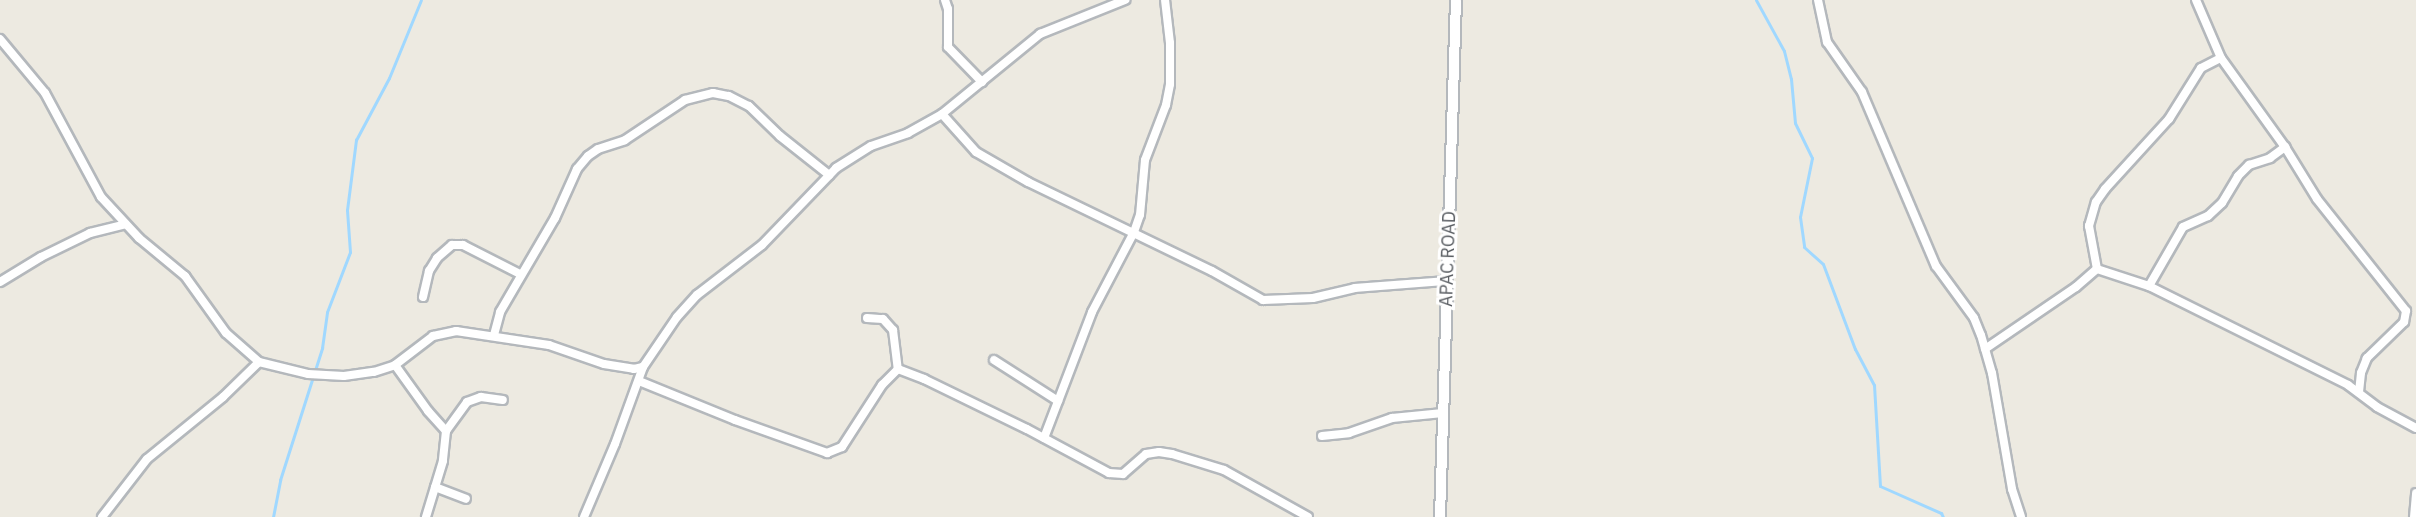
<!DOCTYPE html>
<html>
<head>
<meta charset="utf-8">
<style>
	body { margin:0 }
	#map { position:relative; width:2416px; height:517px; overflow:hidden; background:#edeae1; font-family:"IBM Plex Sans",sans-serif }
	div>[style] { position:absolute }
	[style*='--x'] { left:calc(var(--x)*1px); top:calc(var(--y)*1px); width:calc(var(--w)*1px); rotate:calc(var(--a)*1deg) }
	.stream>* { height:3px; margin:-1.5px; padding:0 1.5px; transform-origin:1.5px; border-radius:1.5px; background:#a0d8ff }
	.roads { filter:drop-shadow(2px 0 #b4b8bc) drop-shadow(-2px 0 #b4b8bc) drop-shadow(0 2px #b4b8bc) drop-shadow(0 -2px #b4b8bc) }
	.street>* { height:8px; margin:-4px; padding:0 4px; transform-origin:4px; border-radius:4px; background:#fff }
	.secondary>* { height:10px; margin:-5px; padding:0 5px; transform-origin:5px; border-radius:5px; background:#fff }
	span { translate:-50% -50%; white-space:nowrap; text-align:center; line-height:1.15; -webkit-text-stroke:6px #fff; paint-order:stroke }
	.street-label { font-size:18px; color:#5a5e63 }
</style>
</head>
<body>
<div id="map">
	<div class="stream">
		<div style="--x:1756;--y:0;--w:58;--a:61.2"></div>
		<div style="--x:1784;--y:51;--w:29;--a:76"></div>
		<div style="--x:1791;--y:79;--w:44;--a:84.8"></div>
		<div style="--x:1795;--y:123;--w:39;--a:64"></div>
		<div style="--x:1812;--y:158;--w:60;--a:101.5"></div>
		<div style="--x:1800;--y:217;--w:30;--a:82"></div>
		<div style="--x:1804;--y:247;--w:25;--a:42"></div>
		<div style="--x:1823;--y:264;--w:91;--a:69.4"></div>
		<div style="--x:1855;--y:349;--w:41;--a:62.2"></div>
		<div style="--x:1874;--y:385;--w:101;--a:86.6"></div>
		<div style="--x:1880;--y:486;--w:67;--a:23.9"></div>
		<div style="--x:1941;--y:513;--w:4;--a:63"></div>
		<div style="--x:273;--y:517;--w:38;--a:-79"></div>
		<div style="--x:280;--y:480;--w:139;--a:-72.3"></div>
		<div style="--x:322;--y:348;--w:36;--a:-82"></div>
		<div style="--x:327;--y:312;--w:64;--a:-69"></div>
		<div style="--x:350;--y:252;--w:42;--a:-94.1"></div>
		<div style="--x:347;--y:210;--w:71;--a:-82.7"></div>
		<div style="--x:356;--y:140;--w:70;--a:-62"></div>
		<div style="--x:389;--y:78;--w:84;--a:-67.7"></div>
	</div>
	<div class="roads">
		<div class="street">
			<div style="--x:945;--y:0;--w:9;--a:72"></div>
			<div style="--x:948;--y:9;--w:38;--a:90"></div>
			<div style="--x:948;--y:47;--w:49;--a:45.8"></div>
			<div style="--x:1818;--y:0;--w:43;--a:77.9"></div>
			<div style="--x:1827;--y:42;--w:61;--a:55"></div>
			<div style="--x:1862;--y:92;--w:189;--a:67"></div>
			<div style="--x:1936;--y:266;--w:64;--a:53.8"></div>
			<div style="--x:1974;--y:318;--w:18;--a:68"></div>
			<div style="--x:1981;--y:335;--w:40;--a:74"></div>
			<div style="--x:1992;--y:373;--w:118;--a:80.2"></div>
			<div style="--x:2012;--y:489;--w:29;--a:72"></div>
			<div style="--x:0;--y:39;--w:70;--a:50.2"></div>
			<div style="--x:45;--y:93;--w:118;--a:61.7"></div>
			<div style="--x:101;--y:197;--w:56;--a:47.2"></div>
			<div style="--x:139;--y:238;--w:60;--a:39.6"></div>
			<div style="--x:185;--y:276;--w:70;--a:54.3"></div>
			<div style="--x:226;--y:333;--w:44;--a:41.3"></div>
			<div style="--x:259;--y:362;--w:50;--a:13.8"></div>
			<div style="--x:308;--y:374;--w:36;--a:3"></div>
			<div style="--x:344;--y:376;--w:30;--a:-8"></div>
			<div style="--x:374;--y:372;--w:22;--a:-18"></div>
			<div style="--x:395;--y:365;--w:48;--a:-37.3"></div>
			<div style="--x:433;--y:336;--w:24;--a:-12"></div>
			<div style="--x:456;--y:331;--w:94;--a:8.6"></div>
			<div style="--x:549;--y:345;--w:58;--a:19.1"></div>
			<div style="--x:604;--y:364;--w:30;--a:9"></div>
			<div style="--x:634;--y:369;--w:9;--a:-13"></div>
			<div style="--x:643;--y:367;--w:60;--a:-55.8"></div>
			<div style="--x:677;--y:317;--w:30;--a:-48"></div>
			<div style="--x:697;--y:295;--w:82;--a:-37.6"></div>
			<div style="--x:762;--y:245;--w:107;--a:-46.1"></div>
			<div style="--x:836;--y:168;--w:41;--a:-32.2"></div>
			<div style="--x:871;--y:146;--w:39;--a:-19"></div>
			<div style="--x:908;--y:133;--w:39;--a:-29"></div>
			<div style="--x:942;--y:114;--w:127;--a:-39.2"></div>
			<div style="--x:1040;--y:34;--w:92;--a:-21.8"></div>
			<div style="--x:2221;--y:58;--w:110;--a:54.3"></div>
			<div style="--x:2285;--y:147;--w:61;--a:58.4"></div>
			<div style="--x:2317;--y:199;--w:143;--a:51.5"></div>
			<div style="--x:2406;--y:311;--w:11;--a:100"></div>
			<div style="--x:2404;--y:322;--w:52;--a:135.8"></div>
			<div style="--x:2367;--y:358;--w:16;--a:112"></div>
			<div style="--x:2361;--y:373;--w:19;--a:96"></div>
			<div style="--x:942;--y:114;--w:51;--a:48.2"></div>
			<div style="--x:976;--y:152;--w:60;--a:30"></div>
			<div style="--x:1028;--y:182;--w:204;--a:25.8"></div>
			<div style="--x:1212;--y:271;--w:59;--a:29.6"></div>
			<div style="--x:1263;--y:300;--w:50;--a:-2.3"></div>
			<div style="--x:1313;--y:298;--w:43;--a:-13.4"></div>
			<div style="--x:1355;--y:288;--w:92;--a:-4.4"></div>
			<div style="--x:2097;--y:269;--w:44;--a:-100.5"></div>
			<div style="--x:2089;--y:226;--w:25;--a:-74"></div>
			<div style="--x:2096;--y:202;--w:16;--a:-55"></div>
			<div style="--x:2105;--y:189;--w:95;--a:-47.6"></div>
			<div style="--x:2169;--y:119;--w:60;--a:-57.9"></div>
			<div style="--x:2201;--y:68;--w:22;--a:-27"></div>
			<div style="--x:2221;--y:58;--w:63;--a:-113.3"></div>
			<div style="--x:0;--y:282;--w:48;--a:-31.4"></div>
			<div style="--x:41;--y:257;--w:55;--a:-26.1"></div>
			<div style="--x:90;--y:233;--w:36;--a:-14"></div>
			<div style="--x:2149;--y:286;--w:68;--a:-60"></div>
			<div style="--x:2183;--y:227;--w:27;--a:-24"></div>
			<div style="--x:2208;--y:216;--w:19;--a:-43"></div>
			<div style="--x:2222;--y:203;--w:31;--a:-59"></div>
			<div style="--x:2238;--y:176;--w:16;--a:-45"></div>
			<div style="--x:2249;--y:165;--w:22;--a:-18"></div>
			<div style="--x:2270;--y:158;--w:19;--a:-36"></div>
			<div style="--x:423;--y:297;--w:27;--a:-77"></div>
			<div style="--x:429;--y:271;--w:15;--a:-58"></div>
			<div style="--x:437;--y:258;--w:20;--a:-41"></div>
			<div style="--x:452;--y:245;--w:11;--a:0"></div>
			<div style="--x:463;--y:245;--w:64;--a:27"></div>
			<div style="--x:867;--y:318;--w:16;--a:4"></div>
			<div style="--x:883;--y:319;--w:15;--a:48"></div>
			<div style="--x:893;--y:330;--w:39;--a:83"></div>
			<div style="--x:494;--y:335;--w:24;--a:-75"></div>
			<div style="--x:500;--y:312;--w:109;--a:-59.7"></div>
			<div style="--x:555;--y:218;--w:54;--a:-65.8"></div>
			<div style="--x:577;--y:169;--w:17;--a:-50"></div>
			<div style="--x:588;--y:156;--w:12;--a:-35"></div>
			<div style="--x:598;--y:149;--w:28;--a:-18"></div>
			<div style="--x:625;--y:140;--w:72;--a:-33.7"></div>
			<div style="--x:685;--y:100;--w:29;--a:-14"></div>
			<div style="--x:713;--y:93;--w:16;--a:11"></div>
			<div style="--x:729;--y:96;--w:22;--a:27"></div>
			<div style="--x:749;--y:106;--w:43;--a:44.1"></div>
			<div style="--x:780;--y:136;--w:63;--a:38.5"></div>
			<div style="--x:1985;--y:349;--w:110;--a:-34.3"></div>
			<div style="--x:2076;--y:287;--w:28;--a:-41"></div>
			<div style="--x:2097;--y:269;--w:55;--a:18.1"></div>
			<div style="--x:2149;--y:286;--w:222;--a:26.4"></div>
			<div style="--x:2348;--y:385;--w:36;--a:37"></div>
			<div style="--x:2377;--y:407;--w:44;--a:28.3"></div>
			<div style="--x:994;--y:360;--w:76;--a:32.6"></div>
			<div style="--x:395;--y:365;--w:57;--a:54.3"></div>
			<div style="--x:428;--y:411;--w:27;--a:48"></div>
			<div style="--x:446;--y:431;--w:30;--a:96"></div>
			<div style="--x:443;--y:461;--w:59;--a:106.9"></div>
			<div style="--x:639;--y:381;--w:104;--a:22.1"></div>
			<div style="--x:735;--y:420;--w:98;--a:19.7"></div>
			<div style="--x:827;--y:453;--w:16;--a:-22"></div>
			<div style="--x:842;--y:447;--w:74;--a:-57.2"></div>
			<div style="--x:882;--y:385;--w:23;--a:-45"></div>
			<div style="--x:898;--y:369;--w:28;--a:21"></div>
			<div style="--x:924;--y:379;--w:114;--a:25.9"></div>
			<div style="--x:1027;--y:429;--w:93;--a:28.2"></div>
			<div style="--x:1109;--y:473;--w:14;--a:4"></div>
			<div style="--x:1123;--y:474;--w:30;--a:-41"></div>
			<div style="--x:1146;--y:454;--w:13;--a:-9"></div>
			<div style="--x:1159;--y:452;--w:13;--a:9"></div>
			<div style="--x:1172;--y:454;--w:54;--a:17.1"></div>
			<div style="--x:1224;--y:470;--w:96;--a:29.2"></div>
			<div style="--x:446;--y:431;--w:36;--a:-54"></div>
			<div style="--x:467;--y:402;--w:15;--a:-20"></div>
			<div style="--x:481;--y:397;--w:22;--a:8"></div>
			<div style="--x:1322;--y:436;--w:27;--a:-6"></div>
			<div style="--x:1349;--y:433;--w:46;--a:-19.2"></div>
			<div style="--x:1392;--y:418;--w:51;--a:-5.6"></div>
			<div style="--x:1044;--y:438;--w:135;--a:-69.1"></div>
			<div style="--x:1092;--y:312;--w:90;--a:-62.3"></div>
			<div style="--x:1134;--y:232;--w:18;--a:-71"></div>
			<div style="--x:1140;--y:215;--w:55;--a:-84.8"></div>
			<div style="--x:1145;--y:160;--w:59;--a:-69.1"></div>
			<div style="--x:1166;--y:105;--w:21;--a:-79"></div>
			<div style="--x:1170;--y:84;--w:41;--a:-90"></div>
			<div style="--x:1170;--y:43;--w:43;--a:-96.6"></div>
			<div style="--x:435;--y:487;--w:33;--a:21"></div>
			<div style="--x:102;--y:517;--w:73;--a:-52.2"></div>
			<div style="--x:147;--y:459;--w:98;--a:-39.2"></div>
			<div style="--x:223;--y:397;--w:50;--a:-44.2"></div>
			<div style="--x:584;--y:517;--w:79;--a:-67"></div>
			<div style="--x:615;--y:444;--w:82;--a:-70"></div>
			<div style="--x:2414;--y:517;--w:24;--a:-85"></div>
		</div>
		<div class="secondary">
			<div style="--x:1440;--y:517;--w:517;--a:-88.23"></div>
		</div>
	</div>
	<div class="street-label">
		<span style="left:1448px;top:259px;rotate:-88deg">APAC ROAD</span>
	</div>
</div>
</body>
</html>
